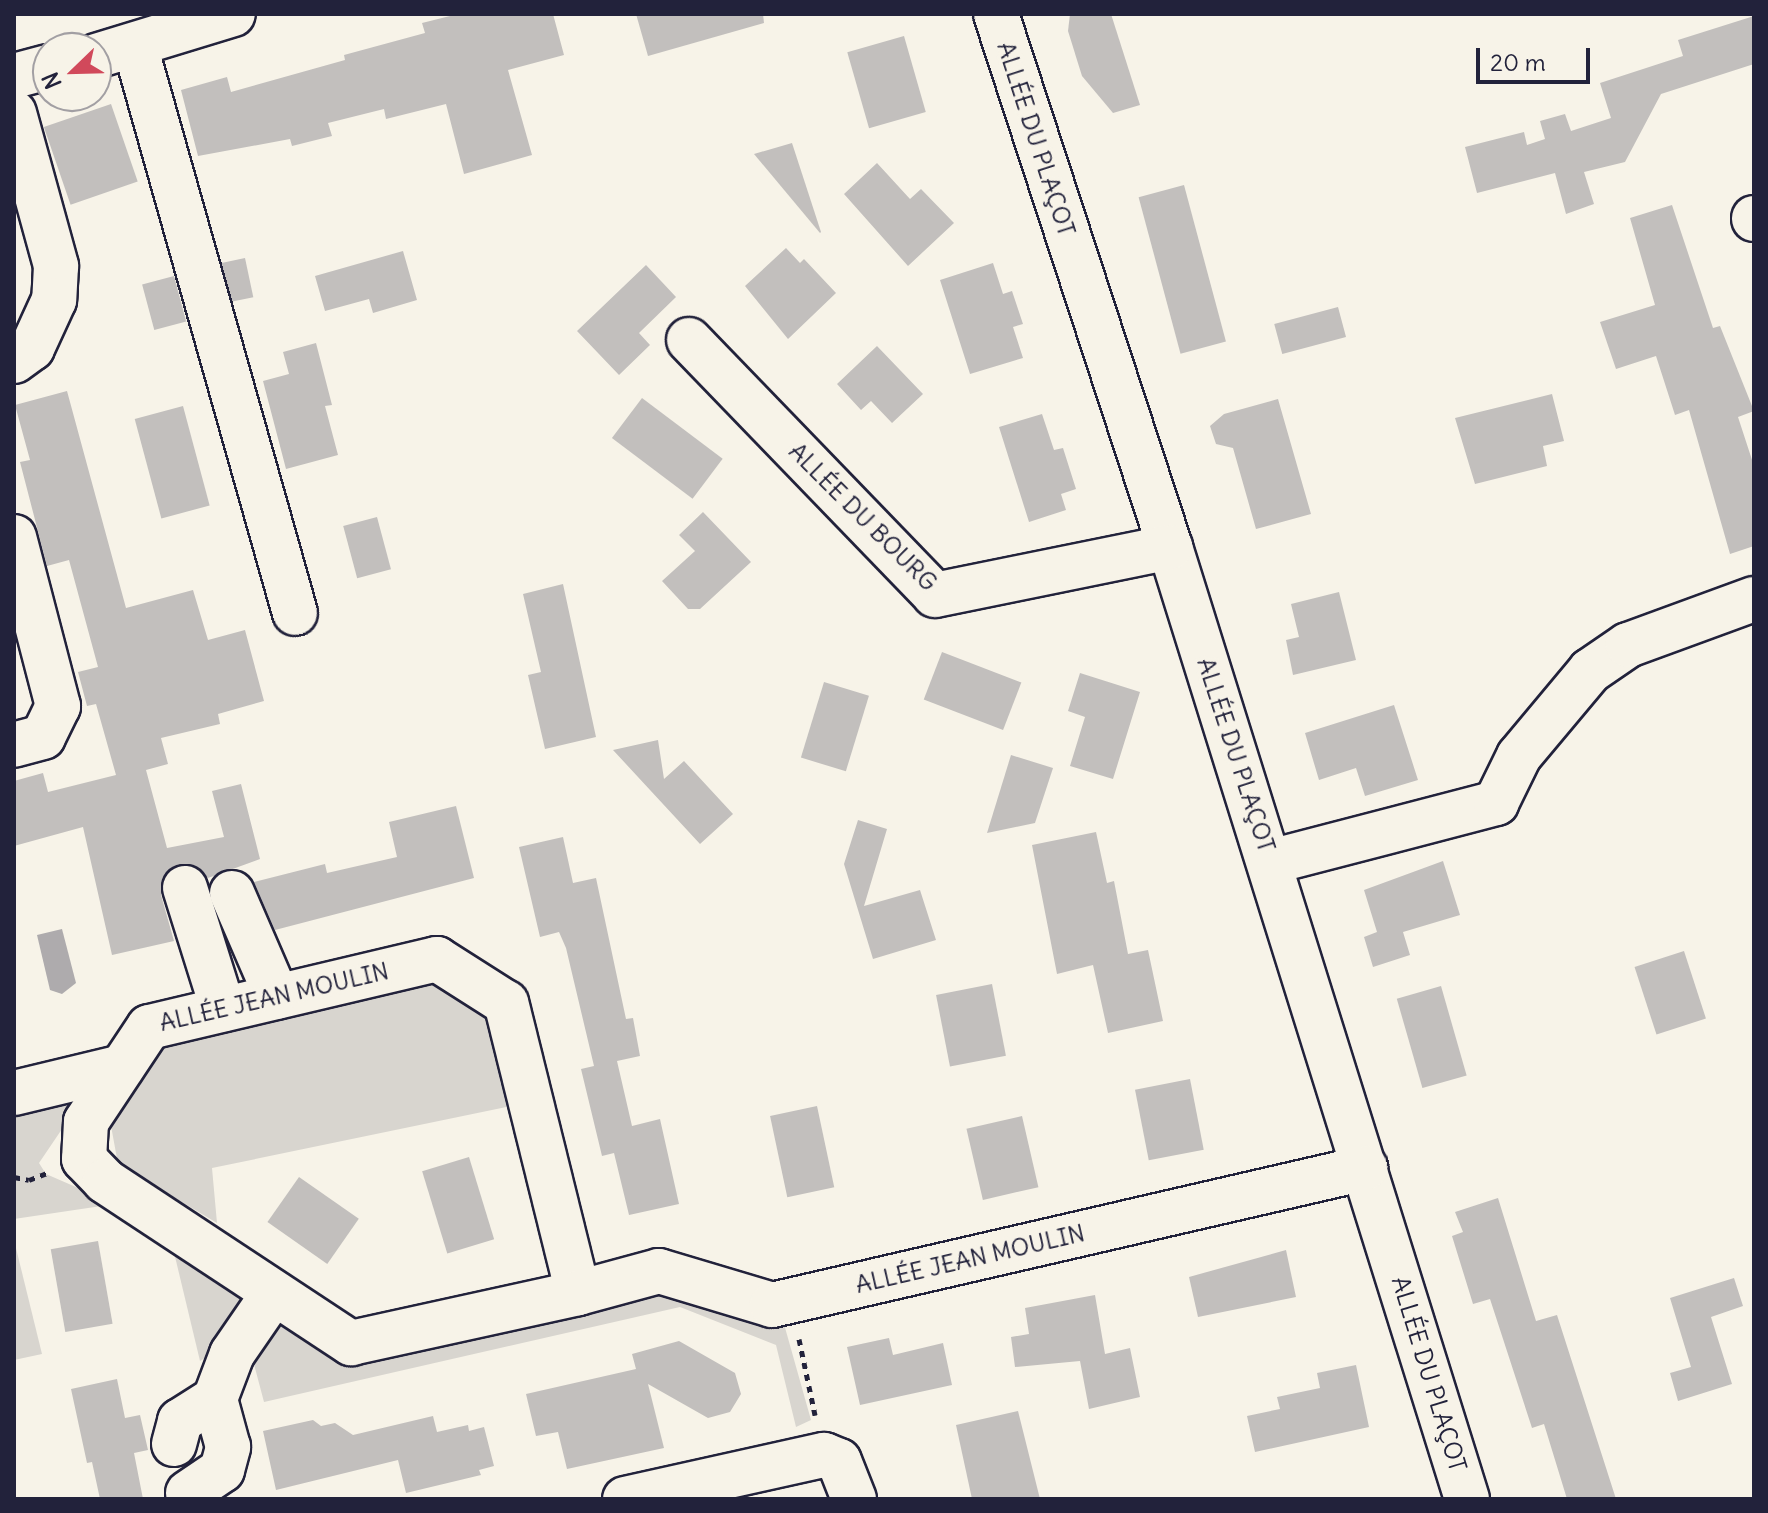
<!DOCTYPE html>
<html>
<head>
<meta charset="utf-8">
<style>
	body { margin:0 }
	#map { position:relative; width:1768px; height:1513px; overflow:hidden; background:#f7f3e8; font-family:Delius,sans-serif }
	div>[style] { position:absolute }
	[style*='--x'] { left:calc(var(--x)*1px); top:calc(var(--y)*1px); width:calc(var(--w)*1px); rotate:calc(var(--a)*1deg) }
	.green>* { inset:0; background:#d8d5cf }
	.water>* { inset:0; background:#aeabad }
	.building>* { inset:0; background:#c2bfbd; transform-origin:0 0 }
	.path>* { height:5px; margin-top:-2.5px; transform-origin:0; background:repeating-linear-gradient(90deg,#22223b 0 6px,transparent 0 12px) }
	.roads { filter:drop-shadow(2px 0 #22223b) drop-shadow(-2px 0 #22223b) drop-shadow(0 2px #22223b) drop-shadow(0 -2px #22223b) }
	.minor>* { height:44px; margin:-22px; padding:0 22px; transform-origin:22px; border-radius:22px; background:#f7f3e8 }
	span { translate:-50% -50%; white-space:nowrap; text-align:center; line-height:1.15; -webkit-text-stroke:8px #f7f3e8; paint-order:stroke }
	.street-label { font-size:24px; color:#22223b }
	.frame { position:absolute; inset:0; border:16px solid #22223b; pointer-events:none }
	.north { position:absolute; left:32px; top:32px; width:80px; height:80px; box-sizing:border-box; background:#f7f3e8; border:2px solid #a29fa3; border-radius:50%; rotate:247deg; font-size:22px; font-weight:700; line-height:32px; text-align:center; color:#22223b }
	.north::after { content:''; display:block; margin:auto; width:28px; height:36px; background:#d1495b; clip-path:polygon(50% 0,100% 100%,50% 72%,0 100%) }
	.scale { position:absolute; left:1476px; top:48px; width:114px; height:36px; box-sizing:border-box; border:4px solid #22223b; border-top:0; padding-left:10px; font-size:24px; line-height:28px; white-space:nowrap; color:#22223b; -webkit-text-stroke:6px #f7f3e8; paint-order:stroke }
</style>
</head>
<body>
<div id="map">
	<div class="green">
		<div style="clip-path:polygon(435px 977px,491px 1015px,516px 1105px,212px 1168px,217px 1223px,118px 1164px,109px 1115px,162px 1041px)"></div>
		<div style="clip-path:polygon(83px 1098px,39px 1163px,46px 1174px,115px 1204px,14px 1219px,14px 1106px)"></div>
		<div style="clip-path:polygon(14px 1240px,42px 1354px,14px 1360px)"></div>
		<div style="clip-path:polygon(172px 1244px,251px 1298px,213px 1353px,200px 1361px)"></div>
		<div style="clip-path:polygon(665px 1289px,784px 1324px,811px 1420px,796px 1427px,776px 1345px,680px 1307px,264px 1402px,250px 1349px,270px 1328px,286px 1324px,332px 1351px)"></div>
	</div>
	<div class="water">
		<div style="clip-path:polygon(62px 929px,76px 983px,62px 994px,50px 990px,37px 935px)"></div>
	</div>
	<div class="building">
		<div style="clip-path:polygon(458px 14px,553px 14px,564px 55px,508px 70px,532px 155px,464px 174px,446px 104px,386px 119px,384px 109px,328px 123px,332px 136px,292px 146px,290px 139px,198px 156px,181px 90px,227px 77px,231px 92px,345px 60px,344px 55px,425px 33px,422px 23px)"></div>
		<div style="clip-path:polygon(636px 14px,763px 14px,764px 23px,648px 56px)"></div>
		<div style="clip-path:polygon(1070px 14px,1111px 14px,1140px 105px,1113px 113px,1082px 76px,1068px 31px)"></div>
		<div style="clip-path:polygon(1754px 16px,1754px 64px,1661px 94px,1625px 162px,1584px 172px,1594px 204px,1566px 214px,1555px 173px,1477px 193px,1465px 147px,1524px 132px,1527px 145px,1545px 139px,1540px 121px,1565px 114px,1571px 131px,1611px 118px,1600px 83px,1683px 56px,1678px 40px)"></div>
		<div style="left:904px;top:36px;width:79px;height:59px;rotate:74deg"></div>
		<div style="left:111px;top:104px;width:82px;height:71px;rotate:71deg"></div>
		<div style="clip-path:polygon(792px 143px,821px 232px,820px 233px,754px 154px)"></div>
		<div style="clip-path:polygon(877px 163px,910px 199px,921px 189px,954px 223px,908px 266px,844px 194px)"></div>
		<div style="left:1184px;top:185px;width:162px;height:47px;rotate:75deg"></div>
		<div style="clip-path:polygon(1672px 205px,1713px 328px,1720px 326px,1754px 411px,1738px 417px,1754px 466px,1754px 546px,1730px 554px,1689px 410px,1675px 415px,1656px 356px,1616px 369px,1600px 322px,1655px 305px,1630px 218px)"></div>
		<div style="clip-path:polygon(786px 248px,800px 263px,804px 259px,836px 293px,788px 339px,745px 286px)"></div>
		<div style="clip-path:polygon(403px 251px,417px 300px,373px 313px,369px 299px,325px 311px,315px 276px)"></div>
		<div style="left:245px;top:258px;width:40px;height:24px;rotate:78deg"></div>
		<div style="clip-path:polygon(993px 263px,1003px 294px,1012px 291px,1023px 324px,1013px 327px,1023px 358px,970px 374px,940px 280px)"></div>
		<div style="clip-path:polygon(646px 265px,676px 297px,639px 333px,650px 345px,619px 375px,577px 331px)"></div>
		<div style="left:174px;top:276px;width:47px;height:33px;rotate:75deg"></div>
		<div style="left:1338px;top:307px;width:31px;height:66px;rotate:75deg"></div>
		<div style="clip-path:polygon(316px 343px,332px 405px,325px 406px,338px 455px,286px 469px,263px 381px,289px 374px,283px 352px)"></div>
		<div style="clip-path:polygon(877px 346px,923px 394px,892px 423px,871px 401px,861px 410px,837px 384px)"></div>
		<div style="clip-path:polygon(67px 391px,126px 608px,193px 590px,208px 640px,245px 630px,264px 701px,218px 714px,220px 724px,161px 738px,168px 764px,146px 770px,167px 848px,224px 837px,212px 791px,241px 784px,260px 859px,208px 878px,190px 864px,167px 871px,161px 895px,174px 941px,112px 955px,83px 827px,14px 846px,14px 781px,43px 773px,48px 792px,116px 775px,96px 704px,87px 706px,78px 672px,98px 667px,69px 560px,47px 566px,20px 462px,30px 460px,15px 405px)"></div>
		<div style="clip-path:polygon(1552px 394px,1564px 441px,1543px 446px,1547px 466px,1475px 484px,1455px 418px)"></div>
		<div style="left:642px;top:398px;width:101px;height:50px;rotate:37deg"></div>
		<div style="clip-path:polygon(1278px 399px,1311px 514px,1256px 529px,1233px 448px,1216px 444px,1210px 426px,1224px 414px)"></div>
		<div style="left:183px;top:406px;width:103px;height:50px;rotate:75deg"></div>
		<div style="clip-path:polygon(1042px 414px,1054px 450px,1063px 448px,1076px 489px,1061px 494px,1066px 510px,1029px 522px,999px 427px)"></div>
		<div style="clip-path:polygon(703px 512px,751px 562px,700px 609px,688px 609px,662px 581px,695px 551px,679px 535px)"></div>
		<div style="left:377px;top:517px;width:54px;height:35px;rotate:75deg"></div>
		<div style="clip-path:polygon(563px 584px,596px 737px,545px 749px,528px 675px,541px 672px,523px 594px)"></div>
		<div style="clip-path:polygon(1339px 592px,1356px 660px,1293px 675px,1286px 640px,1299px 637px,1291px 604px)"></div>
		<div style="left:942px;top:652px;width:85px;height:51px;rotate:21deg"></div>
		<div style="clip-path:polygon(1080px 673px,1140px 692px,1113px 779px,1070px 766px,1085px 717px,1068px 711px)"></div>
		<div style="left:824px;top:682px;width:47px;height:79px;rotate:17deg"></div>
		<div style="clip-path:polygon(1394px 705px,1418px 780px,1365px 796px,1356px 768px,1319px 780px,1305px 733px)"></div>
		<div style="clip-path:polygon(658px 740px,664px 779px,684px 761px,733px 814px,700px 844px,613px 750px)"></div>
		<div style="clip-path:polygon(1011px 755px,1053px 768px,1035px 823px,987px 833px)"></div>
		<div style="clip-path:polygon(456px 806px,474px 878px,275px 930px,254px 882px,325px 864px,327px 873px,397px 857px,389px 822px)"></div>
		<div style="clip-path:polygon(858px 820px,887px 829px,864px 906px,920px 890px,936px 940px,873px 959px,844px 864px)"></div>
		<div style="clip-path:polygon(1096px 832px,1107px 883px,1114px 881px,1128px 954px,1148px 950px,1163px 1021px,1108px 1033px,1093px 965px,1057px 974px,1032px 845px)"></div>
		<div style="clip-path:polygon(563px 837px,573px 883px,596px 878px,626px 1019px,633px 1018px,640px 1056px,617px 1061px,632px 1126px,660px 1119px,679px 1204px,629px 1215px,614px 1153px,602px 1156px,581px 1069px,594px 1066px,566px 948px,559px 932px,540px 937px,519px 847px)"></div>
		<div style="clip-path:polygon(1443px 861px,1460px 915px,1403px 932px,1410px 955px,1373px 967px,1364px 937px,1377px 932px,1364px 890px)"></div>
		<div style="left:1684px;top:951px;width:71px;height:52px;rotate:72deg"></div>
		<div style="left:992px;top:984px;width:73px;height:57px;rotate:79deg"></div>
		<div style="left:1441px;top:986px;width:93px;height:46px;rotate:74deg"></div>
		<div style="left:1190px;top:1079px;width:72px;height:56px;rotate:79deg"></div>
		<div style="left:817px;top:1106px;width:83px;height:48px;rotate:78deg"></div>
		<div style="left:1022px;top:1116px;width:73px;height:57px;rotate:77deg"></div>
		<div style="left:469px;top:1157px;width:86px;height:49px;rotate:73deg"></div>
		<div style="left:299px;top:1177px;width:73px;height:55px;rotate:35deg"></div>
		<div style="clip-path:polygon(1498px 1198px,1536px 1321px,1557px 1315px,1616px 1499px,1567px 1499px,1544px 1424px,1532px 1428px,1490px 1299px,1473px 1304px,1452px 1236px,1463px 1232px,1455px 1212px)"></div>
		<div style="left:98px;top:1241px;width:84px;height:48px;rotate:80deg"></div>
		<div style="clip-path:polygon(1286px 1250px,1296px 1297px,1198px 1317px,1189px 1277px)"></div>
		<div style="clip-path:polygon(1734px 1278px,1743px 1306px,1711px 1317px,1732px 1384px,1678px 1401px,1670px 1373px,1691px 1367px,1670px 1298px)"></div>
		<div style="clip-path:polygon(1095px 1295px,1105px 1354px,1130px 1348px,1140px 1397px,1089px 1409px,1080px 1361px,1015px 1367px,1011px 1337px,1029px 1334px,1025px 1308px)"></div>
		<div style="clip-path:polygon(889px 1338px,893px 1355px,943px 1343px,952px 1385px,860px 1405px,847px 1347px)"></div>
		<div style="clip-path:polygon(679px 1341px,735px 1373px,741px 1394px,730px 1412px,708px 1418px,648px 1384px,664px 1448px,567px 1469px,558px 1432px,536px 1436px,526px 1394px,636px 1369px,632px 1354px)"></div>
		<div style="clip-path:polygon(1356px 1365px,1369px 1427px,1255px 1452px,1247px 1416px,1280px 1409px,1277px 1397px,1320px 1388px,1317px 1373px)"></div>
		<div style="clip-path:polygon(117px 1379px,125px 1418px,140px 1415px,148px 1450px,134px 1453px,143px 1499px,100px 1499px,92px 1462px,87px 1463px,71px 1389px)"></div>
		<div style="clip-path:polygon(1018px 1411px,1040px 1499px,972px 1499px,956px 1425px)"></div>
		<div style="clip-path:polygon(433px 1416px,437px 1432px,468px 1425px,469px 1431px,484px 1427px,494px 1466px,479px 1470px,481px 1475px,406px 1493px,398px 1460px,276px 1490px,263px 1431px,313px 1420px,321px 1426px,335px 1423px,353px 1435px)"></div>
	</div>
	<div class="path">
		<div style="--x:14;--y:1177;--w:15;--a:11"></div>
		<div style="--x:29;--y:1180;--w:19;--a:-21"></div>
		<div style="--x:799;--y:1339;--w:78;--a:78.1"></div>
	</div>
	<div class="roads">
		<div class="minor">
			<div style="--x:996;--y:14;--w:561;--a:71.92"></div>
			<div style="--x:1170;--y:547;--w:997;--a:72.67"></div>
			<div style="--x:135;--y:46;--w:589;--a:74.24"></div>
			<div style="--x:96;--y:56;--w:143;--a:-17"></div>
			<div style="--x:14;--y:76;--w:35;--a:-15"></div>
			<div style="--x:14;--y:113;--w:159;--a:74.6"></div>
			<div style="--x:56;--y:266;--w:34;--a:93"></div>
			<div style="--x:54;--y:300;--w:53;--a:114.6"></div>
			<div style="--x:32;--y:348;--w:22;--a:144"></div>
			<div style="--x:1754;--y:218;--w:1;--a:90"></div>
			<div style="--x:689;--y:340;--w:354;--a:46"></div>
			<div style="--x:935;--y:595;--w:240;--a:-11.5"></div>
			<div style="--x:14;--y:537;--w:175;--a:75.4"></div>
			<div style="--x:58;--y:706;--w:34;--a:116"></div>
			<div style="--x:43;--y:737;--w:30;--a:165"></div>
			<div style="--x:1270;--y:862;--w:234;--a:-14.6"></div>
			<div style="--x:1496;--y:803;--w:52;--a:-63.9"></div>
			<div style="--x:1519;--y:756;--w:111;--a:-50.1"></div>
			<div style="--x:1590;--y:671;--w:46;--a:-34.4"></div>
			<div style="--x:1628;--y:645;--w:134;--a:-20.1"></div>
			<div style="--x:185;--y:888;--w:127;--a:72.6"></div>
			<div style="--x:232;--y:893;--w:113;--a:66.6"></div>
			<div style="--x:14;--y:1093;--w:111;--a:-13.5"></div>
			<div style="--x:578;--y:1293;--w:299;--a:-103.9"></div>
			<div style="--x:506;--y:1003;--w:82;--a:-147.5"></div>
			<div style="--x:437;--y:959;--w:296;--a:166.7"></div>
			<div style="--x:149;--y:1027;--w:114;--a:123.6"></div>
			<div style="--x:86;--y:1122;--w:37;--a:93"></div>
			<div style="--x:84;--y:1159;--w:30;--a:46"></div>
			<div style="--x:105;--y:1181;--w:295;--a:33.4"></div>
			<div style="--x:351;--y:1343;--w:232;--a:-12.4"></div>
			<div style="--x:578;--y:1293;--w:84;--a:-15.2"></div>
			<div style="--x:659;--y:1271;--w:118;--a:16.7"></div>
			<div style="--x:772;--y:1305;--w:609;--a:-13.01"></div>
			<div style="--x:174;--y:1444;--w:24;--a:-75"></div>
			<div style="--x:180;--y:1421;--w:41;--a:-32.2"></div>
			<div style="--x:188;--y:1493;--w:41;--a:-34.1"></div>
			<div style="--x:222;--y:1470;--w:24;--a:-75"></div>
			<div style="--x:228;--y:1447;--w:50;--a:-105.2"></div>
			<div style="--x:215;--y:1399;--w:48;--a:-69.3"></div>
			<div style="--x:232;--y:1354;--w:74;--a:-55.5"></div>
			<div style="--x:625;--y:1499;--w:204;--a:-12.5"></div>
			<div style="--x:824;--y:1455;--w:16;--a:22"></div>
			<div style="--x:839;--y:1461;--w:41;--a:68.5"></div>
		</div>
	</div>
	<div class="street-label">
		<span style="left:1036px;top:139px;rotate:72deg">ALLÉE DU PLAÇOT</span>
		<span style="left:863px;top:517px;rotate:45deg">ALLÉE DU BOURG</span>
		<span style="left:1236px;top:755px;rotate:72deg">ALLÉE DU PLAÇOT</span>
		<span style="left:274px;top:997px;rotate:-13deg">ALLÉE JEAN MOULIN</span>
		<span style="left:970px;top:1259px;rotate:-13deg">ALLÉE JEAN MOULIN</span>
		<span style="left:1429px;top:1374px;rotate:73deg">ALLÉE DU PLAÇOT</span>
	</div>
	<div class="frame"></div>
	<div class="north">N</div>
	<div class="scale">20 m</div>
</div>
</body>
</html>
